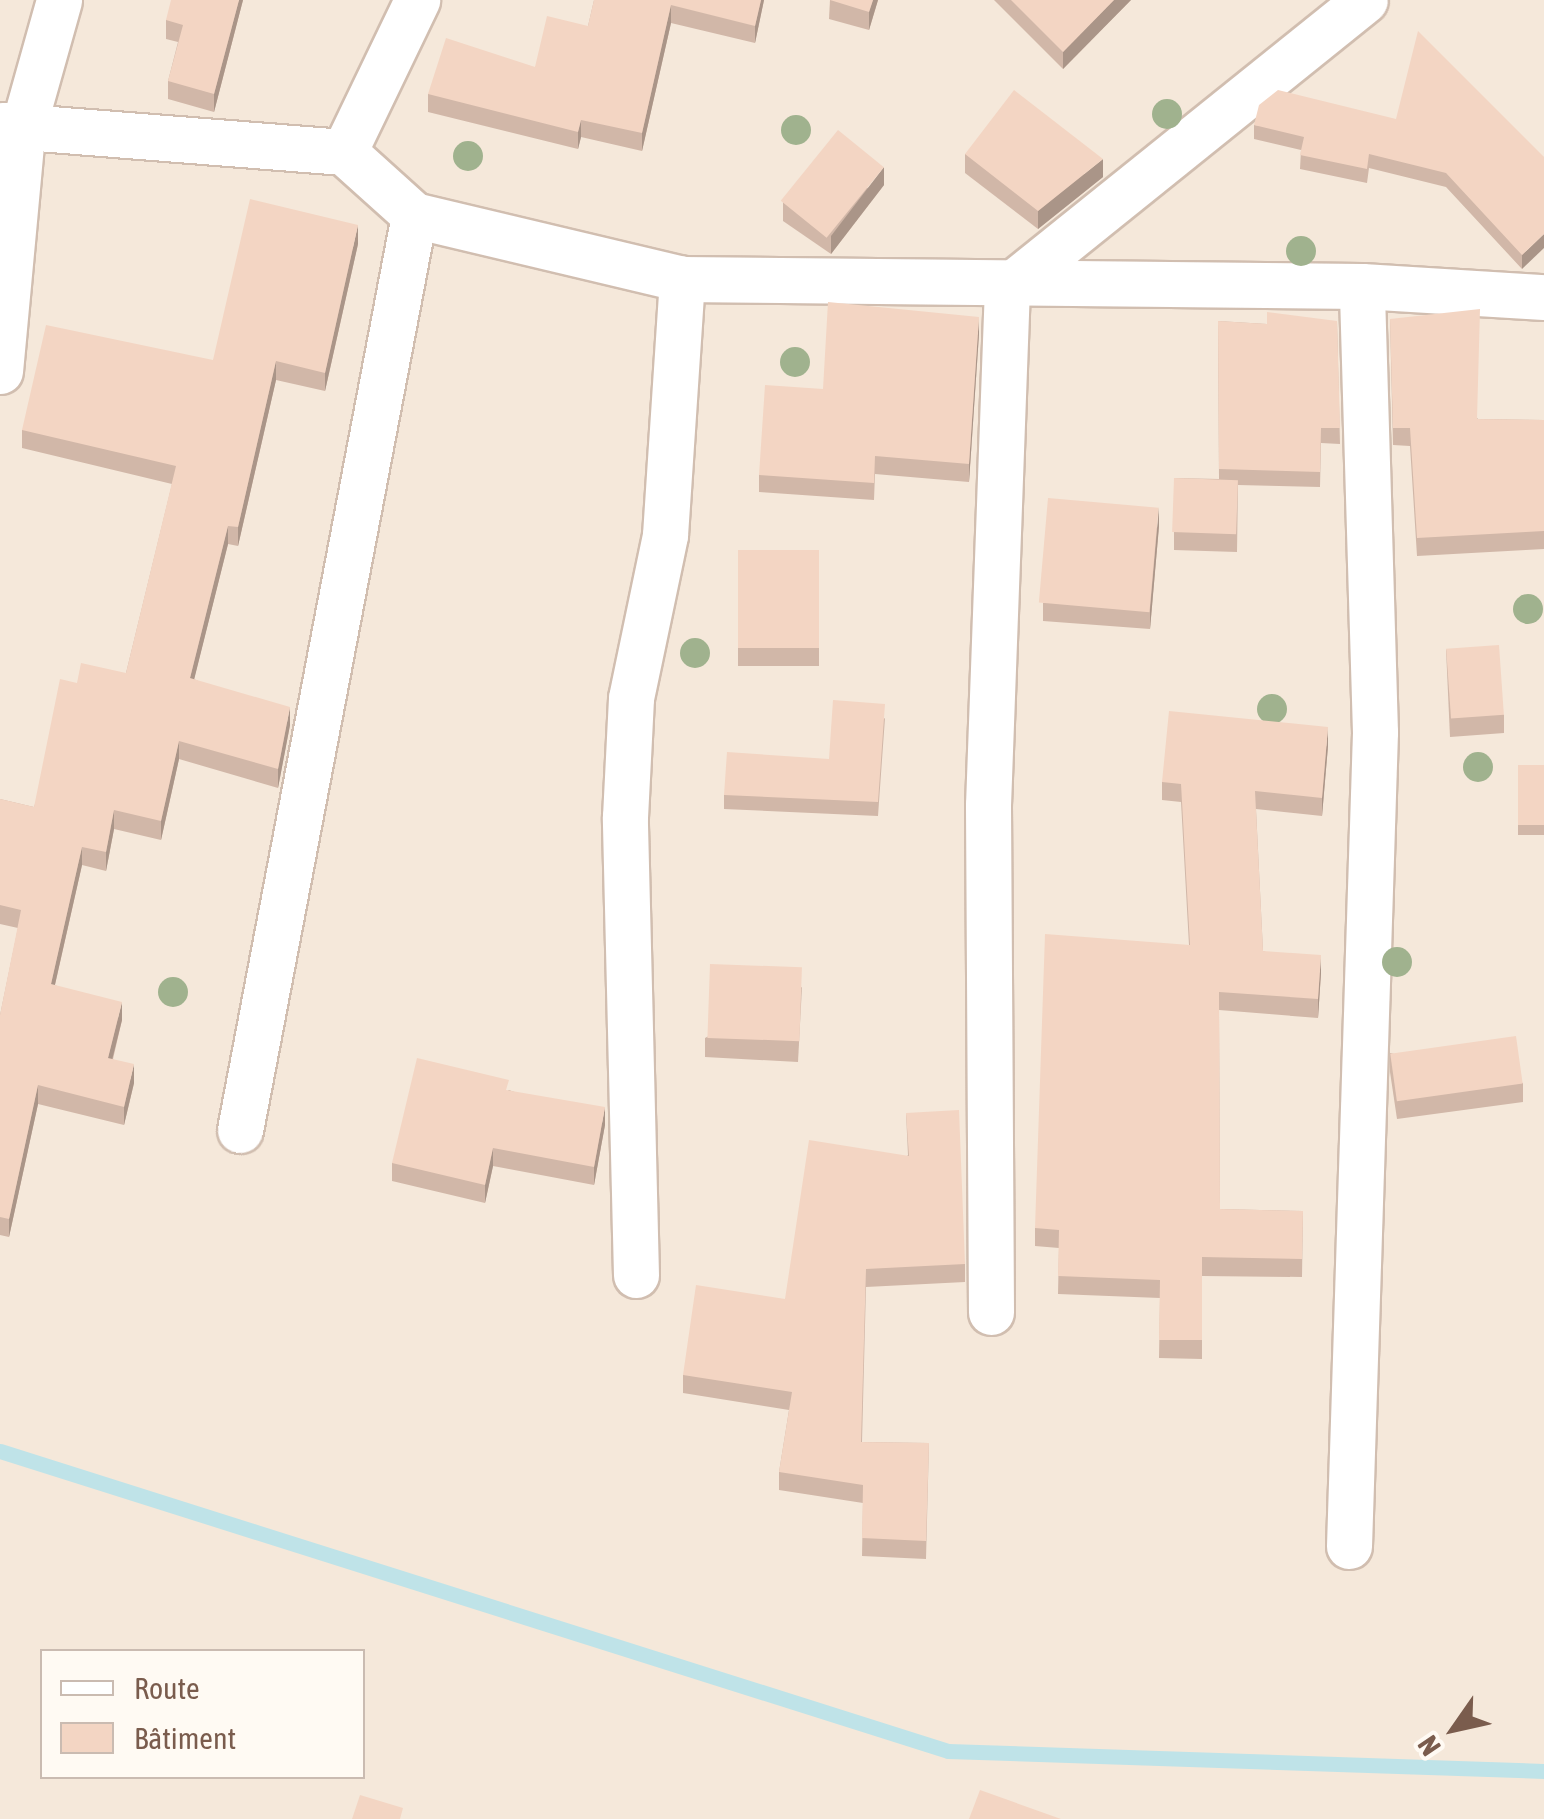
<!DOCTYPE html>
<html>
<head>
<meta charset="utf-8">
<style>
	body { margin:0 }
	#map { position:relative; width:1544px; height:1819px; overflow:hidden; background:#fdf6ec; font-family:"Asap Condensed",sans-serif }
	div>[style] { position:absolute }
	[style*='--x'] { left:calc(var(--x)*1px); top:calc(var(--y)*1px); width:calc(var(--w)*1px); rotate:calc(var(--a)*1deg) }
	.residential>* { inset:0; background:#f5e8da }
	.stream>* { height:15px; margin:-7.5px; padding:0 7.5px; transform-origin:7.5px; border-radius:7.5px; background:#bfe3e8 }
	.roads { filter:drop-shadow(2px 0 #d1beb0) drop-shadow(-2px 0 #d1beb0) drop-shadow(0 2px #d1beb0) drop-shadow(0 -2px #d1beb0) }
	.minor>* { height:45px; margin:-22.5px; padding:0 22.5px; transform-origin:22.5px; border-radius:22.5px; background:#fff }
	.trees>* { width:30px; height:30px; margin:-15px; border-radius:50%; background:#a0b28e }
	.wall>* { inset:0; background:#d1b7a8; transform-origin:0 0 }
	.shaded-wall>* { inset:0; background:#aa9588 }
	.building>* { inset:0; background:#f3d5c3; transform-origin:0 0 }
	span { translate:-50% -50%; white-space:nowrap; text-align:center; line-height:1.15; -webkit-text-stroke:8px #fffaf3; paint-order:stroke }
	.legend { position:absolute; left:40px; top:1649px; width:325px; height:130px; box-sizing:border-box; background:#fffaf3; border:2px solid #cabbb1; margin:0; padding:12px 18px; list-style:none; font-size:30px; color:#7a5c4d }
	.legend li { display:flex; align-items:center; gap:20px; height:50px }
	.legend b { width:50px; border:2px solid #cabbb1 }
	.north { position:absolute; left:1404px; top:1679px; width:100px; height:100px; -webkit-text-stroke:8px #fffaf3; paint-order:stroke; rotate:236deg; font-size:28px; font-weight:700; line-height:40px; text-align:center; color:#7a5c4d }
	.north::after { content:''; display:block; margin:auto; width:35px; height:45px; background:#7a5c4d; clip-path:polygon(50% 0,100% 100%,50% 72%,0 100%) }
</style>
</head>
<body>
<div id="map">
	<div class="residential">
		<div style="clip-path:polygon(evenodd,0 0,1544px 0,1544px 1819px,0 1819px,0 0,42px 1652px,362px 1652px,362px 1776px,42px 1776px,42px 1652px)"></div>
	</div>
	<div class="stream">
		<div style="--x:0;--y:1451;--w:994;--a:17.56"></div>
		<div style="--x:948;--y:1751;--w:596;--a:1.92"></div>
	</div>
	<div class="roads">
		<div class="minor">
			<div style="--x:0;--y:125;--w:345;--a:4.5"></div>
			<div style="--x:344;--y:152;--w:94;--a:42"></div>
			<div style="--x:414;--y:215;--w:276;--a:13.4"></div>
			<div style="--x:682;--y:279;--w:680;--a:0.59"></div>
			<div style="--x:1362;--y:286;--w:182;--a:3.5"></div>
			<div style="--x:344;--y:152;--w:169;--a:-64.3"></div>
			<div style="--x:0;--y:371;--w:240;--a:-84.7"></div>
			<div style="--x:22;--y:132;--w:137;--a:-74.3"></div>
			<div style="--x:240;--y:1130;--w:931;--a:-79.23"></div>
			<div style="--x:636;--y:1275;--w:458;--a:-91.4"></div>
			<div style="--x:625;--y:817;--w:119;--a:-87.1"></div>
			<div style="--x:631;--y:698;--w:167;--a:-78.2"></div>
			<div style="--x:665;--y:535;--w:257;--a:-86.2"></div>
			<div style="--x:991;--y:1312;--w:507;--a:-90.34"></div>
			<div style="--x:988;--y:805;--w:517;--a:-87.9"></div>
			<div style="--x:1007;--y:288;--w:459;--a:-38.8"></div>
			<div style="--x:1349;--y:1546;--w:814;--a:-88.17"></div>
			<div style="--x:1375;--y:732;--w:446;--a:-91.7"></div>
		</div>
	</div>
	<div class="trees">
		<div style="left:1167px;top:114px"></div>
		<div style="left:796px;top:130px"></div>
		<div style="left:468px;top:156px"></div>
		<div style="left:1301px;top:251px"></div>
		<div style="left:795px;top:362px"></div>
		<div style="left:1528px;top:609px"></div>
		<div style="left:695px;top:653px"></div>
		<div style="left:1272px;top:709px"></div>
		<div style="left:1478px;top:767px"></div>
		<div style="left:1397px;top:962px"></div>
		<div style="left:173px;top:992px"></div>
	</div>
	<div class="wall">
		<div style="clip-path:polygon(243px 0,214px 112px,168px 99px,168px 81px,178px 42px,166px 39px,166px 20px)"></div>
		<div style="clip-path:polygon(594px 0,764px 0,755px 43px,671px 23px,642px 151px,581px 137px,578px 149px,428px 112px,428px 94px,535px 67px,588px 26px)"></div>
		<div style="clip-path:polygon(830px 0,878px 0,869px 30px,829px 19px)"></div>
		<div style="clip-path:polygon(994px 0,1131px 0,1063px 69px)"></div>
		<div style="clip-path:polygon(1254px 125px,1544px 157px,1522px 269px,1446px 187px,1369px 168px,1367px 183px,1300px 169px,1301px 150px,1254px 139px)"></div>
		<div style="clip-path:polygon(965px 154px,1103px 177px,1038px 229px,965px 173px)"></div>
		<div style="clip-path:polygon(884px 185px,831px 254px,783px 221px,783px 202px)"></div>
		<div style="clip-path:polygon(358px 244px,325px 391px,276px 380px,238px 546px,228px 544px,194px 679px,290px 725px,278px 788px,179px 759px,161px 840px,114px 829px,106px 871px,82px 865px,55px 985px,122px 1020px,113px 1059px,134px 1083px,124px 1125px,38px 1104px,9px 1237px,0 1235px,0 1015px,18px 928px,0 924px,0 799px,34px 807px,77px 683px,126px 673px,172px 484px,22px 448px,22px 430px,213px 360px)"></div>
		<div style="clip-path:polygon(1390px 319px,1478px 419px,1544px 420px,1544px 549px,1417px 556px,1410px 446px,1393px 445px)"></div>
		<div style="clip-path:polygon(1218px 321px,1267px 324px,1337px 321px,1340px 444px,1321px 443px,1320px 487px,1238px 485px,1237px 552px,1174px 550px,1174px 478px,1219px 479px)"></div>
		<div style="clip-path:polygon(979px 334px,969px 482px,875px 474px,874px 500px,759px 492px,759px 475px,823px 389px)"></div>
		<div style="clip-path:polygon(1159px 526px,1150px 629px,1043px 621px,1043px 603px)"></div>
		<div style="left:738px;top:550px;width:81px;height:116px"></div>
		<div style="clip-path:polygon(1446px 649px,1504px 715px,1504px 733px,1450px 737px)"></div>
		<div style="clip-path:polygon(885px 718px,878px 816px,724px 809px,724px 795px,829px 759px)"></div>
		<div style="clip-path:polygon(1328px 746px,1322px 816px,1256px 809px,1263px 951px,1321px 973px,1318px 1018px,1219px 1010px,1220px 1209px,1303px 1211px,1302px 1277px,1202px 1276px,1202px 1359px,1159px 1358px,1160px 1298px,1058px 1294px,1059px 1248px,1035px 1246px,1035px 1228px,1189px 945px,1181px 802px,1162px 800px,1162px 782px)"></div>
		<div style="left:1544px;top:765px;width:70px;height:26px;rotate:90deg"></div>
		<div style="clip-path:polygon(802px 987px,798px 1062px,705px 1057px,705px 1038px)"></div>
		<div style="clip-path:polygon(1390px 1053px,1523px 1083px,1523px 1102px,1397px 1119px,1390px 1072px)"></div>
		<div style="clip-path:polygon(509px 1090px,605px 1125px,594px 1185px,493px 1166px,485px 1203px,392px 1181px,392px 1163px)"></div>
		<div style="clip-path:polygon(906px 1113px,965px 1264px,965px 1282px,866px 1287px,862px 1442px,929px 1443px,926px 1559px,862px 1556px,863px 1503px,779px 1490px,779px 1472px,789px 1410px,683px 1393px,683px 1375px,785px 1299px,908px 1155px)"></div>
	</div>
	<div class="shaded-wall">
		<div style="clip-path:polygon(239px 0,243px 0,214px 112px,214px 94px)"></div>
		<div style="clip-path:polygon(761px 0,764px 0,755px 43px,755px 26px)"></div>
		<div style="clip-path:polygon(873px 0,878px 0,869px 30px,869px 12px)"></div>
		<div style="clip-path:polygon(1114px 0,1131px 0,1063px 69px,1063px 52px)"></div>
		<div style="clip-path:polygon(671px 5px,671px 23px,642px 151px,642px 133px)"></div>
		<div style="clip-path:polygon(581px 120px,581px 137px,578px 149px,578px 132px)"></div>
		<div style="clip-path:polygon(1103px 159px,1103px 177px,1038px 229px,1038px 211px)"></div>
		<div style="clip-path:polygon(884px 167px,884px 185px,831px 254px,831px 236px)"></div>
		<div style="clip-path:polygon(358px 225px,358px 244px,325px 391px,325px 373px)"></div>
		<div style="clip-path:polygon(1544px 234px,1544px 248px,1522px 269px,1522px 255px)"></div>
		<div style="clip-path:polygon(979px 317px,979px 334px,969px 482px,969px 464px)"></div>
		<div style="clip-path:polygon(276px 361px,276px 380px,238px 546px,238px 527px)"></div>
		<div style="clip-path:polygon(1159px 507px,1159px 526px,1150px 629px,1150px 610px)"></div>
		<div style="clip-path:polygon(228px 526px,228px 544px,190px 696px,190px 678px)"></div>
		<div style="clip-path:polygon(290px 707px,290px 725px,278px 788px,278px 769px)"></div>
		<div style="clip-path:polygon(1328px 727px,1328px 746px,1322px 816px,1322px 798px)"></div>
		<div style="clip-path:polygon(179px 741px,179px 759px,161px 840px,161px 821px)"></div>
		<div style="clip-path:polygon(114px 810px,114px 829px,106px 871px,106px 852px)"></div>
		<div style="clip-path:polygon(82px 847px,82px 865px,51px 1002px,51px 984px)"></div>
		<div style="clip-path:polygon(1321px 955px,1321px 973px,1318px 1018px,1318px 999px)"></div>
		<div style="clip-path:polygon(122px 1002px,122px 1020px,108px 1076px,108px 1058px)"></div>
		<div style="clip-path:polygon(134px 1064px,134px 1083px,124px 1125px,124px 1107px)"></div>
		<div style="clip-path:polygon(38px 1085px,38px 1104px,9px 1237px,9px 1219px)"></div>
		<div style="clip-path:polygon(605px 1107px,605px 1125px,594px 1185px,594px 1167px)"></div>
		<div style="clip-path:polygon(493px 1148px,493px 1166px,485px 1203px,485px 1185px)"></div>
	</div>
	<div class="building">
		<div style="clip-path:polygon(171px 0,239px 0,214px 94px,168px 81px,183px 25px,166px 20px)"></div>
		<div style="clip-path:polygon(594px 0,761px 0,755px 26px,671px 5px,642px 133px,581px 120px,578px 132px,428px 94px,446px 38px,535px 67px,547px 16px,588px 26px)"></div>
		<div style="clip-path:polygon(830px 0,873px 0,869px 12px)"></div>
		<div style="clip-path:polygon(1011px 0,1114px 0,1063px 52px)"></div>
		<div style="clip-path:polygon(1418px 31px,1544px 157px,1544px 234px,1522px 255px,1446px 173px,1369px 154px,1367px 169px,1300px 155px,1304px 137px,1254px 125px,1259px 105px,1278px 90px,1396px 119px)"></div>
		<div style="clip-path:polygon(1014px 90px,1103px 159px,1038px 211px,965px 154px)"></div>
		<div style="left:838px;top:130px;width:59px;height:91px;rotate:39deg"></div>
		<div style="clip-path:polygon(250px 199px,358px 225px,325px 373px,276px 361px,238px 527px,228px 526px,190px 678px,290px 707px,278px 769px,179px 741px,161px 821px,114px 810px,106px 852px,82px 847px,51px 984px,122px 1002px,108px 1058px,134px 1064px,124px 1107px,38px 1085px,9px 1219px,0 1217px,0 1015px,21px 910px,0 905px,0 799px,34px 807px,60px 679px,77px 683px,81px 663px,126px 673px,176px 466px,22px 430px,46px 325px,213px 360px)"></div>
		<div style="clip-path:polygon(828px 302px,979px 317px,969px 464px,875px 456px,874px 483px,759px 475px,765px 385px,823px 389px)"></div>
		<div style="clip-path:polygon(1480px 309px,1477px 419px,1544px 420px,1544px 531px,1417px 538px,1410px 428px,1393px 428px,1390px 319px)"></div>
		<div style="clip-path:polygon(1267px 312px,1337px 321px,1340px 428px,1321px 428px,1320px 472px,1219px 469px,1218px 321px,1267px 324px)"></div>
		<div style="left:1174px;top:478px;width:64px;height:54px;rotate:2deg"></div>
		<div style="left:1048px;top:498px;width:111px;height:105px;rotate:5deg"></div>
		<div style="left:738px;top:550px;width:81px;height:98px"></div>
		<div style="left:1499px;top:645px;width:70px;height:53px;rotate:86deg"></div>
		<div style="clip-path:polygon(833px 700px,885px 704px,878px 802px,724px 795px,727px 752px,829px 759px)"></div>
		<div style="clip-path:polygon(1169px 711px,1328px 727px,1322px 798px,1255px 791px,1263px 951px,1321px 955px,1318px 999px,1219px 992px,1220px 1209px,1303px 1211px,1302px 1259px,1202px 1257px,1202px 1340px,1159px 1340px,1160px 1280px,1058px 1276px,1059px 1230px,1035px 1228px,1045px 934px,1190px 945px,1181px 784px,1162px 782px)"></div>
		<div style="left:1544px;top:765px;width:60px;height:26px;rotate:90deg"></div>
		<div style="left:710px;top:964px;width:92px;height:74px;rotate:2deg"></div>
		<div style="left:1516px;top:1036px;width:48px;height:127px;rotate:82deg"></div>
		<div style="clip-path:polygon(417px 1058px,509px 1080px,506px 1090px,605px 1107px,594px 1167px,493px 1148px,485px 1185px,392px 1163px)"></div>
		<div style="clip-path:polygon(959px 1110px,965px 1264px,866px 1269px,861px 1442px,929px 1443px,926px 1541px,862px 1538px,863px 1485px,779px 1472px,792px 1392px,683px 1375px,696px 1285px,785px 1299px,809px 1140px,909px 1156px,906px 1113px)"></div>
		<div style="clip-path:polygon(980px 1790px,1061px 1819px,969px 1819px)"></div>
		<div style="clip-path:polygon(360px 1795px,403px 1808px,400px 1819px,352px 1819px)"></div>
	</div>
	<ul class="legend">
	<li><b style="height:12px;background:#fff"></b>Route</li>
	<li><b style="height:28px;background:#f3d5c3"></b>Bâtiment</li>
	</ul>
	<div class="north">N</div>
</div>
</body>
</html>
